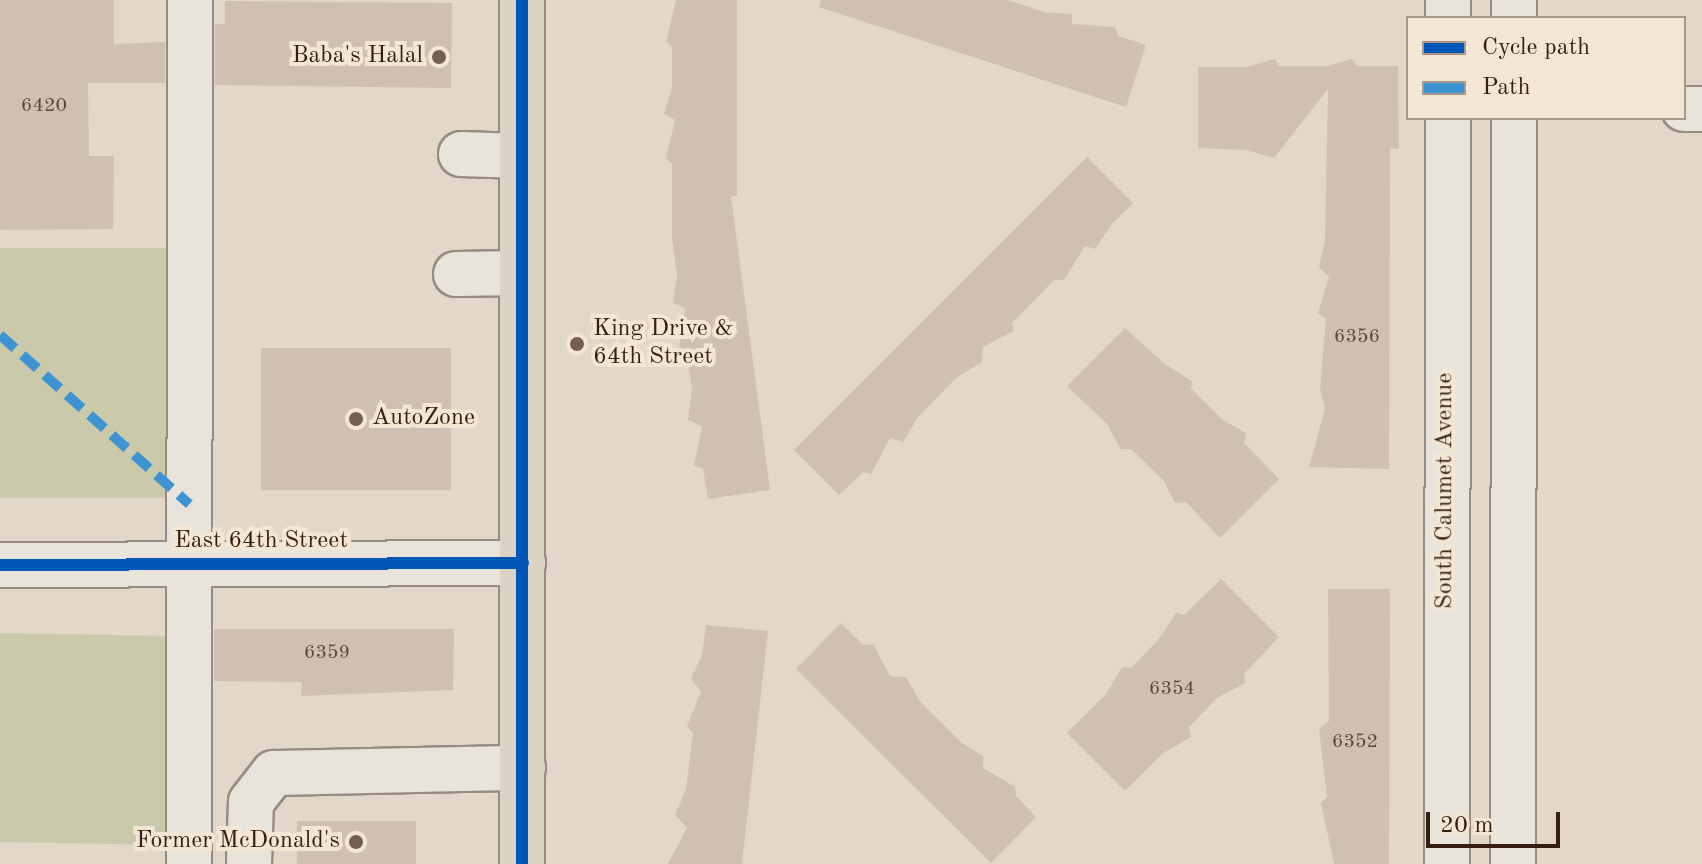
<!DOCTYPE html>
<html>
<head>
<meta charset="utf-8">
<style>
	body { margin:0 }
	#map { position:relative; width:1702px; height:864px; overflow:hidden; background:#e2d7c8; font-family:"Old Standard TT",serif }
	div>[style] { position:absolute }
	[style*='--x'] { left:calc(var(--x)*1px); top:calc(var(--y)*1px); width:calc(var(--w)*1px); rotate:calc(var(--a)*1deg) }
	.green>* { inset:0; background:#cacaaa; transform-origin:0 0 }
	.building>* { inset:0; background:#d0c0b3; transform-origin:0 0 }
	.roads { filter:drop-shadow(2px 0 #968c82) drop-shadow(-2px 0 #968c82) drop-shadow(0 2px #968c82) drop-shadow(0 -2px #968c82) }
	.minor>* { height:44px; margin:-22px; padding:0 22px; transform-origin:22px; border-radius:22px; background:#e8e3db }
	.major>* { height:44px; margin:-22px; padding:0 22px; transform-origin:22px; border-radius:22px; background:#dcd3c5 }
	.quiet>* { height:10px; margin-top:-5px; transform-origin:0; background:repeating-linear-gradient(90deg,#3e94d3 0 20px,transparent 0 30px) }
	.cycleway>* { height:12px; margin:-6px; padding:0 6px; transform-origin:6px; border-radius:6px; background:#0057b8 }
	.dots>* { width:22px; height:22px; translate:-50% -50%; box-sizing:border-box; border:4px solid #f3e7d4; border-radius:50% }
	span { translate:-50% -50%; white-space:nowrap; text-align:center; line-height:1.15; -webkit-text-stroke:8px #f3e7d4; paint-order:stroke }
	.number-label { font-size:20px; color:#5e463a }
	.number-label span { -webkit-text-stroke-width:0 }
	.poi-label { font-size:24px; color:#381d11 }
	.right { translate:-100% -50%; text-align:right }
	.left { translate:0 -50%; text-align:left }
	.street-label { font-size:24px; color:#381d11 }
	.legend { position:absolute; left:1406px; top:16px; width:280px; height:104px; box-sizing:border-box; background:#f3e7d4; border:2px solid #a89686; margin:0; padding:10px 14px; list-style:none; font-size:24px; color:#381d11 }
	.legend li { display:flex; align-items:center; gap:16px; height:40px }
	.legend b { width:40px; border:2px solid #a89686 }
	.scale { position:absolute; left:1426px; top:812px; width:134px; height:36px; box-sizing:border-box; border:4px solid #381d11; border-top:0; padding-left:10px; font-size:24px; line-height:28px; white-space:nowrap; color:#381d11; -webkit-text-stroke:6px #f3e7d4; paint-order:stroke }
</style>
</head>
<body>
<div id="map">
	<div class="green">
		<div style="left:172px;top:248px;width:250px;height:172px;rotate:90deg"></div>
		<div style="left:0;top:633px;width:173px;height:209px;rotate:1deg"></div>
	</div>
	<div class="building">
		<div style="clip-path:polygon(0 0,114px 0,114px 44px,165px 42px,165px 83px,88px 83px,89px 156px,114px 156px,113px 229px,0 230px)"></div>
		<div style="clip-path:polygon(676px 0,737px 0,737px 196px,731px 196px,770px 490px,708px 499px,703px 469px,694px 465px,702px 427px,688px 420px,692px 388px,687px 355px,679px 349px,685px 308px,673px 303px,677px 274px,672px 239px,672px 164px,666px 158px,675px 120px,664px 114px,672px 88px,672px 47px,666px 42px)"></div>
		<div style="clip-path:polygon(821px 0,1008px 0,1044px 12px,1072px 14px,1072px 24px,1115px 27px,1118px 36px,1146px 45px,1126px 107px,819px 7px)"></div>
		<div style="clip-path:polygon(225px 1px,452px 3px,451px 88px,215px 85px,215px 24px,225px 24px)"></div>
		<div style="clip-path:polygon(1275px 59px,1279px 66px,1328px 66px,1352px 59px,1357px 66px,1398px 66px,1399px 149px,1390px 148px,1389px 469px,1309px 467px,1325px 409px,1320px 388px,1326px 319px,1318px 313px,1329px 277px,1319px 267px,1325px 241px,1328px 89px,1274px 158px,1246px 150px,1198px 148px,1198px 67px,1246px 67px)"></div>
		<div style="clip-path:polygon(1087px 157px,1133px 203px,1112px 224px,1095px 249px,1085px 246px,1064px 280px,1054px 280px,1012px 323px,1014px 331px,983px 347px,982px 362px,956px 378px,918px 417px,903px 442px,890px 438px,871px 474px,863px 472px,839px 495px,794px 450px)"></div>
		<div style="clip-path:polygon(1125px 328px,1166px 365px,1192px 381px,1191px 389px,1223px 420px,1246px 433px,1244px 443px,1279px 479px,1220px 538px,1186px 502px,1175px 503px,1164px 481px,1131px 449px,1121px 449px,1107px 424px,1067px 386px)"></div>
		<div style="left:451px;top:348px;width:142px;height:190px;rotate:90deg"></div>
		<div style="clip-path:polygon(1221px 579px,1279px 637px,1244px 674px,1245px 683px,1217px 698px,1189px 727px,1191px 737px,1162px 754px,1125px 791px,1067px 733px,1106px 694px,1122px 667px,1131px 668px,1159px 639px,1176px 613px,1184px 615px)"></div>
		<div style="clip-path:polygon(1328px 589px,1390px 589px,1389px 864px,1334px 864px,1321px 803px,1327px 797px,1319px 729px,1329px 721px)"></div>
		<div style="clip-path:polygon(841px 623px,863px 645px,873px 644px,890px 676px,906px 677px,921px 703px,962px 743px,983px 756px,983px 768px,1015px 787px,1016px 796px,1036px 817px,991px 863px,796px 669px)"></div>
		<div style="clip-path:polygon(706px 625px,768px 631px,742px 864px,668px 864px,687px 828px,675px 815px,686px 789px,693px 733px,687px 726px,701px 692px,691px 679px,702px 655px)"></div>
		<div style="clip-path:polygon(214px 629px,454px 629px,453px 690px,301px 696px,302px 682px,214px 681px)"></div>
		<div style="left:297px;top:821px;width:119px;height:43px"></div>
	</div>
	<div class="roads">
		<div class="minor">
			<div style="--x:1514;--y:0;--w:18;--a:90"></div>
			<div style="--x:1448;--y:18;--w:18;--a:-90"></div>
			<div style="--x:1684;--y:109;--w:18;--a:0"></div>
			<div style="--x:461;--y:154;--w:61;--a:1.9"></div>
			<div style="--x:456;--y:274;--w:66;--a:-0.9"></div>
			<div style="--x:0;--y:565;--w:523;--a:-0.22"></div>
			<div style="--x:189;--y:864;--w:864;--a:-89.93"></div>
			<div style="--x:249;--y:864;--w:62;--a:-88.2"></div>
			<div style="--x:251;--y:802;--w:37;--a:-52"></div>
			<div style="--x:274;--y:773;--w:249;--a:-1.2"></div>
			<div style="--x:1447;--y:864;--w:746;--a:-89.92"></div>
			<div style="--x:1513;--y:864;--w:746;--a:-89.92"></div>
		</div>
		<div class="major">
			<div style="--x:522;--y:0;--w:864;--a:90"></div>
		</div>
	</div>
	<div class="quiet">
		<div style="--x:0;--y:335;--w:254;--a:41.8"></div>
	</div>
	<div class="cycleway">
		<div style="--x:522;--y:0;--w:864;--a:90"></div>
		<div style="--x:0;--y:565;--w:523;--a:-0.22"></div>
	</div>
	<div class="dots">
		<div style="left:439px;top:57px;background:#745e51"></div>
		<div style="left:577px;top:344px;background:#745e51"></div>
		<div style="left:356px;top:419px;background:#745e51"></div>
		<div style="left:356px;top:842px;background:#745e51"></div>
	</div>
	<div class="number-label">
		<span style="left:44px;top:106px">6420</span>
		<span style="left:1357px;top:337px">6356</span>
		<span style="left:327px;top:653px">6359</span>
		<span style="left:1172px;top:689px">6354</span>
		<span style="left:1355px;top:742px">6352</span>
	</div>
	<div class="poi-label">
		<span class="right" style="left:423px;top:57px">Baba's Halal</span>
		<span class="left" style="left:593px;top:344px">King Drive &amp;<br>64th Street</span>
		<span class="left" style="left:372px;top:419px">AutoZone</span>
		<span class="right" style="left:340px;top:842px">Former McDonald's</span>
	</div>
	<div class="street-label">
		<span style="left:1446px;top:491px;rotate:-90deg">South Calumet Avenue</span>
		<span style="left:261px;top:542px">East 64th Street</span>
	</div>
	<ul class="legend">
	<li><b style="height:10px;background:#0057b8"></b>Cycle path</li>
	<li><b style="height:10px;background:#3e94d3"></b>Path</li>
	</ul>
	<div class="scale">20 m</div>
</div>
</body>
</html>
